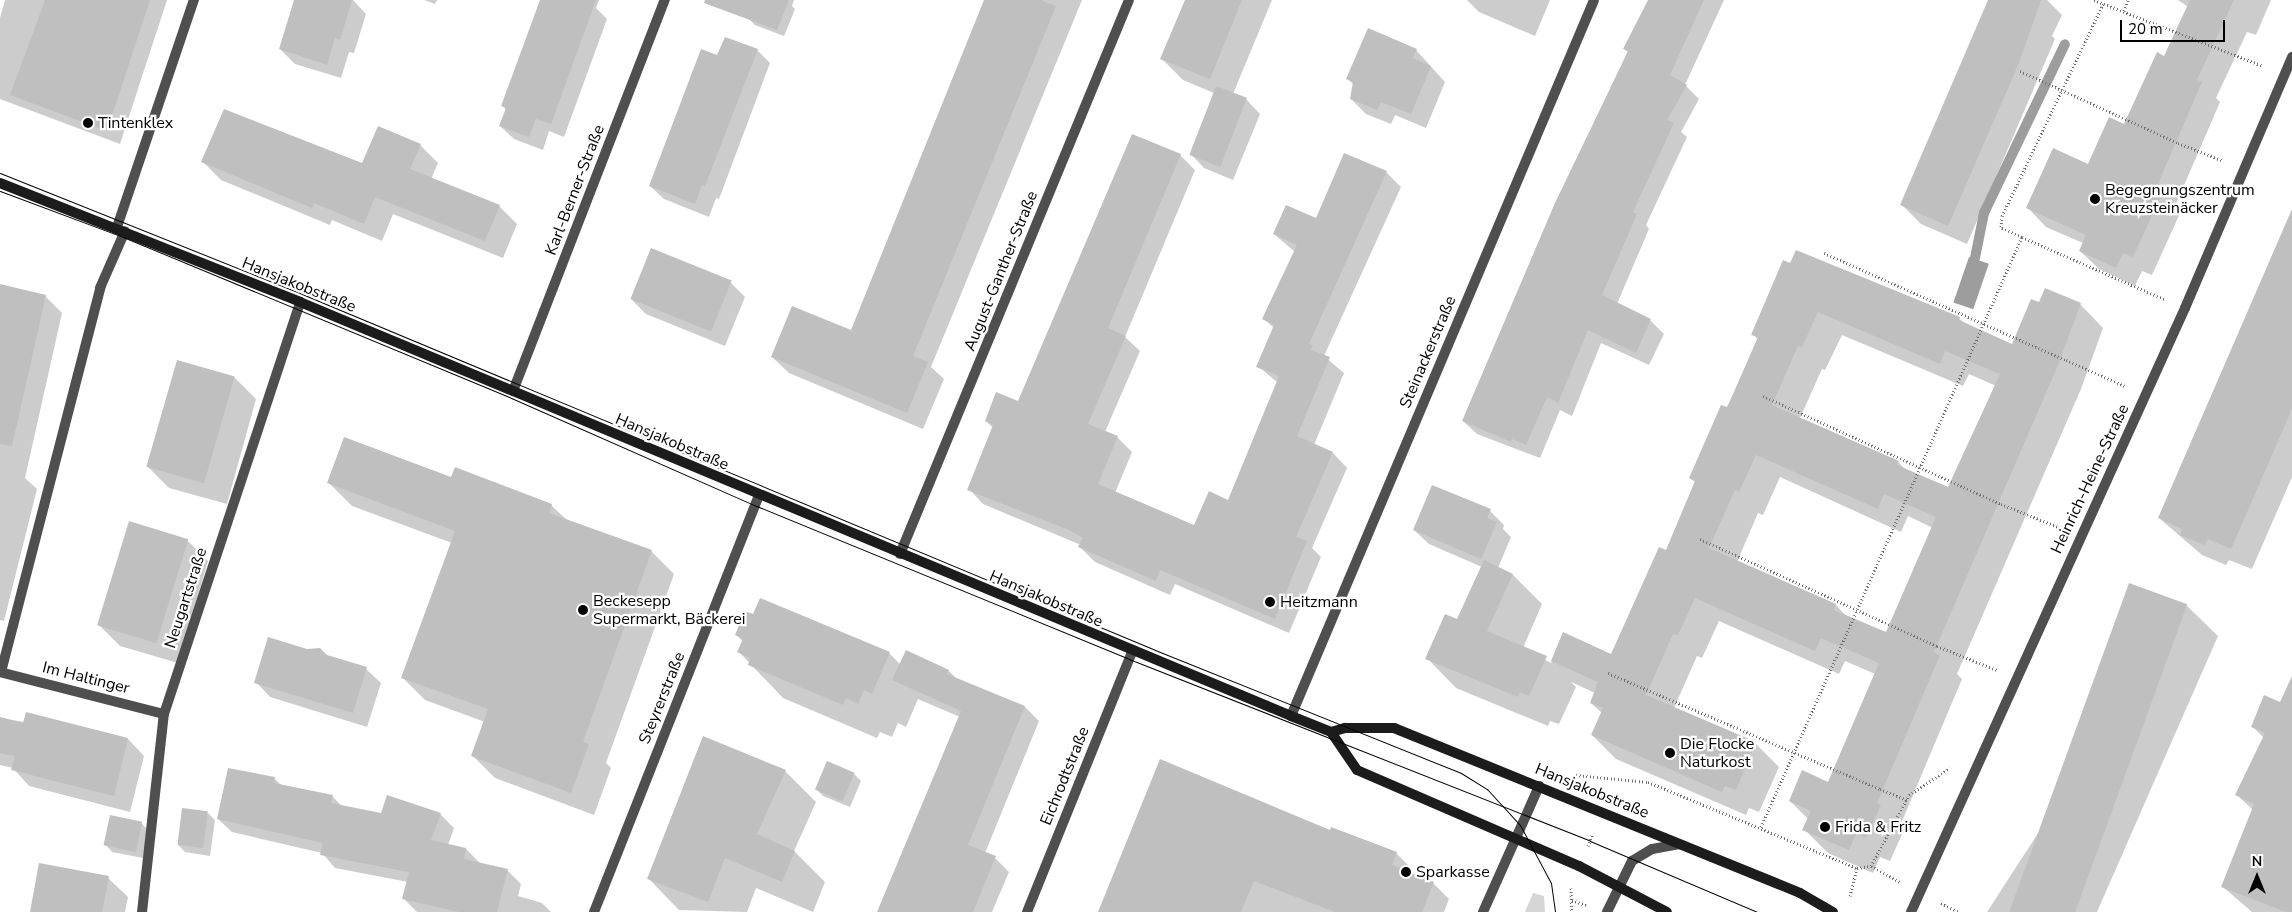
<!DOCTYPE html>
<html>
<head>
<meta charset="utf-8">
<style>
	body { margin:0 }
	#map { position:relative; width:2292px; height:912px; overflow:hidden; background:#fff; font-family:"Nunito Sans",sans-serif }
	div>[style] { position:absolute }
	[style*='--x'] { left:calc(var(--x)*1px); top:calc(var(--y)*1px); width:calc(var(--w)*1px); rotate:calc(var(--a)*1deg) }
	.green>* { inset:0; background:#d6d6d6 }
	.water>* { inset:0; background:#9d9d9d; transform-origin:0 0 }
	.shadow>* { inset:0; background:#0003 }
	.stream>* { height:10px; margin:-5px; padding:0 5px; transform-origin:5px; border-radius:5px; background:#9d9d9d }
	.building>* { inset:0; background:#bfbfbf; transform-origin:0 0 }
	.path>* { height:3px; margin-top:-1.5px; transform-origin:0; background:repeating-linear-gradient(90deg,#717171 0 1px,transparent 0 3.5px) }
	.lane>* { height:10px; margin:-5px; padding:0 5px; transform-origin:5px; border-radius:5px; background:#4f4f4f }
	.street>* { height:10px; margin:-5px; padding:0 5px; transform-origin:5px; border-radius:5px; background:#4f4f4f }
	.secondary>* { height:10px; margin:-5px; padding:0 5px; transform-origin:5px; border-radius:5px; background:#1c1c1c }
	.tram>* { height:1px; margin:-0.5px; padding:0 0.5px; transform-origin:0.5px; border-radius:0.5px; background:#000 }
	.path-bridge>* { height:3px; margin-top:-1.5px; transform-origin:0; background:repeating-linear-gradient(90deg,#717171 0 1px,transparent 0 3.5px) }
	.dots>* { width:14px; height:14px; translate:-50% -50%; box-sizing:border-box; border:2px solid #fff; border-radius:50% }
	span { translate:-50% -50%; white-space:nowrap; text-align:center; line-height:1.15; -webkit-text-stroke:4.5px #fff; paint-order:stroke }
	.poi-label { font-size:16px; color:#000 }
	.left { translate:0 -50%; text-align:left }
	.street-label { font-size:16px; color:#000 }
	.north { position:absolute; left:2232px; top:852px; width:50px; height:50px; -webkit-text-stroke:4px #fff; paint-order:stroke; rotate:0deg; font-size:14px; font-weight:700; line-height:20px; text-align:center; color:#000 }
	.north::after { content:''; display:block; margin:auto; width:18px; height:22px; background:#000; clip-path:polygon(50% 0,100% 100%,50% 72%,0 100%) }
	.scale { position:absolute; left:2120px; top:20px; width:105px; height:22px; box-sizing:border-box; border:2px solid #000; border-top:0; padding-left:6px; font-size:15px; line-height:18px; white-space:nowrap; color:#000; -webkit-text-stroke:4px #fff; paint-order:stroke }
</style>
</head>
<body>
<div id="map">
	<div class="green">
		<div style="clip-path:polygon(1533px 893px,1544px 896px,1545px 912px,1525px 912px)"></div>
	</div>
	<div class="water">
		<div style="left:1969px;top:257px;width:21px;height:48px;rotate:19deg"></div>
	</div>
	<div class="shadow">
		<div style="clip-path:polygon(5px 0,167px 0,120px 144px,0 99px,0 18px)"></div>
		<div style="clip-path:polygon(295px 0,353px 0,366px 14px,354px 53px,349px 52px,341px 78px,295px 64px,280px 49px)"></div>
		<div style="clip-path:polygon(424px 0,437px 0,435px 4px)"></div>
		<div style="clip-path:polygon(541px 0,599px 0,596px 8px,607px 19px,564px 137px,549px 131px,543px 150px,514px 139px,500px 126px,506px 110px,503px 106px)"></div>
		<div style="clip-path:polygon(754px 0,794px 0,792px 6px,795px 9px,784px 36px,755px 25px,748px 18px)"></div>
		<div style="clip-path:polygon(988px 0,1082px 0,931px 367px,944px 379px,923px 429px,789px 373px,772px 357px,852px 332px)"></div>
		<div style="clip-path:polygon(1186px 0,1272px 0,1233px 94px,1246px 99px,1260px 114px,1233px 180px,1204px 168px,1190px 153px,1214px 93px,1183px 80px,1162px 59px)"></div>
		<div style="clip-path:polygon(1467px 0,1550px 0,1535px 36px,1479px 12px)"></div>
		<div style="clip-path:polygon(1649px 0,1724px 0,1685px 85px,1699px 99px,1681px 132px,1687px 137px,1646px 225px,1649px 229px,1617px 304px,1650px 320px,1664px 334px,1649px 365px,1601px 343px,1572px 416px,1560px 410px,1540px 458px,1477px 434px,1463px 421px,1628px 52px,1625px 49px)"></div>
		<div style="clip-path:polygon(1989px 0,2047px 0,2062px 15px,2052px 36px,2055px 39px,1967px 244px,1921px 224px,1902px 205px)"></div>
		<div style="clip-path:polygon(2178px 0,2271px 0,2256px 35px,2247px 32px,2216px 98px,2220px 102px,2176px 204px,2182px 209px,2152px 275px,2142px 271px,2135px 286px,2099px 269px,2080px 251px,2083px 243px,2046px 227px,2028px 208px,2088px 166px,2125px 126px,2165px 58px,2188px 7px)"></div>
		<div style="clip-path:polygon(757px 50px,770px 63px,719px 199px,716px 198px,709px 217px,664px 199px,650px 186px,718px 56px)"></div>
		<div style="clip-path:polygon(1416px 50px,1445px 82px,1426px 128px,1395px 115px,1391px 124px,1366px 114px,1351px 99px,1354px 85px,1348px 79px)"></div>
		<div style="clip-path:polygon(420px 145px,438px 163px,431px 179px,499px 206px,517px 224px,503px 258px,393px 214px,382px 241px,332px 220px,330px 225px,221px 180px,203px 162px,363px 164px)"></div>
		<div style="clip-path:polygon(1180px 155px,1195px 170px,1125px 337px,1140px 351px,1105px 432px,1117px 437px,1132px 452px,1115px 493px,1195px 527px,1228px 501px,1278px 383px,1258px 366px,1274px 328px,1264px 319px,1295px 252px,1274px 234px,1316px 220px,1386px 172px,1401px 187px,1324px 356px,1344px 373px,1314px 445px,1333px 453px,1347px 468px,1312px 548px,1321px 557px,1289px 633px,1175px 584px,1170px 595px,1095px 562px,1080px 547px,1081px 545px,983px 504px,969px 489px,993px 428px,986px 421px,1019px 403px)"></div>
		<div style="clip-path:polygon(2292px 213px,2292px 477px,2252px 569px,2229px 560px,2226px 565px,2202px 555px,2159px 518px)"></div>
		<div style="clip-path:polygon(evenodd,1784px 261px,1959px 318px,1965px 324px,2012px 346px,2039px 304px,2080px 304px,2103px 328px,2081px 389px,1957px 674px,1962px 679px,1900px 826px,1904px 830px,1890px 861px,1880px 857px,1873px 873px,1828px 853px,1804px 829px,1808px 819px,1790px 801px,1829px 783px,1875px 674px,1845px 661px,1839px 674px,1719px 621px,1702px 658px,1697px 656px,1674px 708px,1755px 743px,1779px 767px,1759px 812px,1749px 808px,1746px 815px,1616px 759px,1592px 735px,1602px 713px,1591px 703px,1595px 693px,1571px 682px,1576px 687px,1559px 724px,1550px 721px,1548px 726px,1456px 688px,1427px 658px,1458px 620px,1482px 567px,1429px 544px,1414px 530px,1490px 511px,1504px 525px,1503px 529px,1511px 537px,1498px 568px,1513px 575px,1542px 604px,1523px 648px,1551px 663px,1564px 634px,1612px 655px,1667px 552px,1696px 483px,1690px 478px,1727px 409px,1758px 340px,1753px 334px,1784px 261px,1842px 335px,1963px 386px,1969px 374px,1996px 386px,1949px 489px,1906px 470px,1898px 462px,1800px 418px,1822px 369px,1825px 370px,1842px 335px,1784px 261px,1780px 477px,1901px 532px,1908px 516px,1933px 528px,1887px 634px,1848px 618px,1836px 605px,1737px 562px,1758px 513px,1763px 515px,1780px 477px)"></div>
		<div style="clip-path:polygon(730px 282px,745px 297px,725px 346px,646px 314px,631px 299px)"></div>
		<div style="clip-path:polygon(0 286px,45px 296px,62px 313px,25px 478px,37px 489px,4px 621px,0 620px)"></div>
		<div style="clip-path:polygon(177px 362px,235px 378px,256px 399px,227px 504px,169px 488px,148px 467px)"></div>
		<div style="clip-path:polygon(452px 479px,551px 505px,568px 521px,651px 551px,674px 574px,606px 763px,611px 768px,594px 815px,495px 778px,472px 755px,485px 722px,425px 700px,403px 678px,452px 543px,352px 506px,329px 483px)"></div>
		<div style="clip-path:polygon(187px 540px,208px 561px,178px 663px,120px 646px,99px 625px)"></div>
		<div style="clip-path:polygon(761px 599px,889px 653px,901px 665px,949px 671px,958px 680px,1025px 707px,1039px 721px,985px 853px,995px 858px,1009px 872px,992px 912px,880px 912px,960px 717px,918px 699px,906px 727px,898px 723px,892px 737px,880px 732px,877px 738px,783px 698px,739px 652px,743px 642px,737px 635px,754px 616px)"></div>
		<div style="clip-path:polygon(2186px 605px,2218px 636px,2097px 912px,1987px 912px)"></div>
		<div style="clip-path:polygon(327px 656px,366px 669px,381px 683px,367px 727px,270px 697px,256px 682px)"></div>
		<div style="clip-path:polygon(2292px 708px,2292px 912px,2252px 912px,2223px 887px,2253px 810px,2237px 795px,2264px 738px,2252px 726px)"></div>
		<div style="clip-path:polygon(0 718px,128px 739px,144px 756px,130px 812px,29px 786px,13px 768px,0 765px)"></div>
		<div style="clip-path:polygon(785px 771px,816px 802px,794px 851px,825px 882px,813px 912px,756px 888px,747px 912px,679px 910px,649px 879px)"></div>
		<div style="clip-path:polygon(854px 774px,861px 781px,850px 807px,823px 796px,816px 789px)"></div>
		<div style="clip-path:polygon(274px 778px,282px 786px,332px 796px,342px 806px,382px 815px,440px 814px,454px 828px,448px 845px,466px 849px,480px 863px,507px 870px,521px 884px,518px 896px,542px 903px,551px 912px,417px 912px,404px 899px,408px 882px,335px 868px,322px 853px,232px 832px,218px 819px)"></div>
		<div style="clip-path:polygon(208px 813px,215px 820px,210px 856px,185px 852px,178px 845px)"></div>
		<div style="clip-path:polygon(141px 823px,148px 830px,143px 858px,112px 852px,105px 844px)"></div>
		<div style="clip-path:polygon(1330px 832px,1396px 853px,1412px 869px,1410px 874px,1433px 883px,1449px 899px,1444px 912px,1100px 912px)"></div>
		<div style="clip-path:polygon(108px 878px,128px 897px,125px 912px,31px 912px)"></div>
	</div>
	<div class="stream">
		<div style="--x:1975;--y:258;--w:46;--a:-78.7"></div>
		<div style="--x:1984;--y:213;--w:187;--a:-64.4"></div>
	</div>
	<div class="building">
		<div style="clip-path:polygon(45px 0,150px 0,107px 131px,10px 95px)"></div>
		<div style="clip-path:polygon(294px 0,352px 0,340px 40px,335px 38px,327px 65px,279px 49px)"></div>
		<div style="clip-path:polygon(540px 0,596px 0,551px 124px,536px 119px,529px 137px,499px 126px,506px 108px,501px 106px)"></div>
		<div style="clip-path:polygon(705px 0,789px 0,777px 30px,704px 3px)"></div>
		<div style="clip-path:polygon(984px 0,1041px 0,1056px 6px,913px 356px,928px 362px,907px 413px,771px 357px,792px 306px,851px 330px)"></div>
		<div style="clip-path:polygon(1185px 0,1242px 0,1210px 79px,1160px 59px)"></div>
		<div style="clip-path:polygon(1648px 0,1704px 0,1670px 75px,1687px 85px,1667px 120px,1674px 123px,1633px 212px,1637px 214px,1602px 295px,1651px 319px,1636px 353px,1588px 330px,1558px 403px,1547px 397px,1526px 445px,1512px 439px,1511px 442px,1462px 421px,1555px 203px,1628px 51px,1623px 49px)"></div>
		<div style="clip-path:polygon(1988px 0,2041px 0,2019px 63px,1948px 226px,1900px 205px)"></div>
		<div style="clip-path:polygon(2190px 0,2234px 0,2197px 80px,2202px 82px,2157px 186px,2164px 189px,2133px 257px,2123px 253px,2116px 268px,2079px 251px,2086px 235px,2026px 208px,2053px 148px,2088px 164px,2109px 117px,2124px 124px,2157px 52px,2164px 56px)"></div>
		<div style="clip-path:polygon(1368px 28px,1417px 49px,1413px 58px,1431px 66px,1411px 114px,1381px 102px,1377px 110px,1350px 99px,1353px 82px,1346px 79px)"></div>
		<div style="clip-path:polygon(725px 37px,758px 49px,705px 186px,702px 185px,695px 204px,649px 186px,701px 49px,717px 55px)"></div>
		<div style="left:1216px;top:86px;width:33px;height:74px;rotate:21deg"></div>
		<div style="clip-path:polygon(224px 109px,362px 163px,378px 126px,421px 144px,410px 169px,500px 205px,485px 241px,375px 197px,364px 224px,314px 203px,312px 208px,201px 162px)"></div>
		<div style="clip-path:polygon(1132px 134px,1181px 154px,1108px 328px,1126px 336px,1088px 424px,1118px 436px,1098px 484px,1194px 525px,1209px 491px,1228px 500px,1279px 376px,1256px 367px,1274px 325px,1262px 319px,1297px 245px,1273px 234px,1286px 205px,1316px 218px,1344px 153px,1387px 171px,1309px 344px,1313px 345px,1311px 350px,1330px 357px,1297px 436px,1333px 452px,1296px 537px,1307px 541px,1275px 619px,1160px 570px,1156px 581px,1078px 547px,1083px 538px,1069px 530px,967px 490px,993px 425px,985px 421px,996px 392px,1018px 401px)"></div>
		<div style="clip-path:polygon(2292px 209px,2292px 409px,2231px 549px,2208px 539px,2205px 545px,2180px 535px,2182px 529px,2158px 518px)"></div>
		<div style="left:651px;top:248px;width:87px;height:55px;rotate:22deg"></div>
		<div style="clip-path:polygon(evenodd,1796px 250px,1960px 317px,1959px 320px,2012px 344px,2031px 299px,2039px 302px,2045px 288px,2081px 303px,2058px 365px,1934px 652px,1940px 655px,1877px 803px,1881px 805px,1866px 838px,1856px 834px,1849px 850px,1802px 830px,1811px 811px,1789px 801px,1802px 770px,1828px 782px,1879px 663px,1821px 638px,1815px 651px,1695px 598px,1678px 635px,1673px 634px,1646px 695px,1756px 742px,1736px 790px,1725px 786px,1722px 792px,1591px 735px,1603px 708px,1590px 703px,1598px 682px,1551px 661px,1563px 632px,1611px 654px,1659px 547px,1666px 550px,1695px 481px,1689px 478px,1721px 405px,1727px 407px,1733px 394px,1758px 337px,1751px 335px,1783px 260px,1790px 263px,1796px 250px,1818px 312px,1940px 364px,1945px 351px,2000px 374px,1948px 487px,1897px 465px,1899px 461px,1772px 405px,1798px 346px,1802px 347px,1818px 312px,1796px 250px,1756px 455px,1878px 509px,1884px 494px,1936px 517px,1886px 632px,1834px 610px,1836px 604px,1709px 548px,1735px 490px,1739px 492px,1756px 455px)"></div>
		<div style="clip-path:polygon(0 284px,46px 295px,12px 446px,0 444px)"></div>
		<div style="left:177px;top:360px;width:60px;height:111px;rotate:16deg"></div>
		<div style="clip-path:polygon(344px 437px,451px 477px,455px 467px,481px 477px,552px 504px,549px 513px,652px 550px,583px 742px,589px 744px,571px 793px,471px 756px,488px 709px,401px 678px,455px 531px,327px 483px)"></div>
		<div style="clip-path:polygon(1432px 485px,1491px 509px,1487px 518px,1497px 522px,1481px 559px,1413px 530px)"></div>
		<div style="left:129px;top:521px;width:62px;height:109px;rotate:17deg"></div>
		<div style="clip-path:polygon(1484px 560px,1513px 574px,1487px 631px,1547px 656px,1529px 696px,1520px 692px,1518px 697px,1425px 659px,1445px 614px,1457px 619px)"></div>
		<div style="left:2129px;top:583px;width:62px;height:359px;rotate:20deg"></div>
		<div style="clip-path:polygon(760px 598px,890px 652px,872px 694px,864px 690px,858px 704px,846px 698px,843px 705px,748px 665px,750px 658px,737px 652px,743px 639px,735px 635px,745px 611px,753px 614px)"></div>
		<div style="clip-path:polygon(268px 637px,307px 649px,320px 648px,327px 655px,367px 667px,353px 713px,254px 683px)"></div>
		<div style="clip-path:polygon(906px 650px,949px 670px,947px 674px,1025px 706px,968px 845px,996px 856px,973px 912px,877px 912px,961px 711px,892px 680px)"></div>
		<div style="clip-path:polygon(2292px 676px,2292px 912px,2286px 912px,2221px 887px,2254px 804px,2235px 795px,2265px 733px,2251px 727px,2264px 695px,2280px 702px)"></div>
		<div style="clip-path:polygon(26px 712px,128px 738px,114px 796px,11px 770px,15px 756px,0 753px,0 717px,23px 723px)"></div>
		<div style="clip-path:polygon(703px 736px,786px 770px,757px 834px,795px 851px,782px 882px,725px 858px,708px 902px,647px 879px)"></div>
		<div style="clip-path:polygon(1160px 759px,1330px 830px,1331px 827px,1397px 852px,1392px 865px,1434px 882px,1422px 912px,1335px 912px,1254px 881px,1241px 912px,1098px 912px)"></div>
		<div style="left:827px;top:761px;width:30px;height:31px;rotate:23deg"></div>
		<div style="clip-path:polygon(228px 768px,275px 777px,274px 783px,333px 795px,331px 803px,381px 813px,387px 795px,441px 813px,431px 840px,466px 848px,464px 859px,508px 869px,497px 912px,459px 912px,402px 899px,409px 872px,320px 855px,323px 843px,217px 819px)"></div>
		<div style="left:182px;top:808px;width:26px;height:37px;rotate:7deg"></div>
		<div style="left:110px;top:815px;width:33px;height:31px;rotate:12deg"></div>
		<div style="clip-path:polygon(39px 863px,109px 876px,102px 912px,30px 912px)"></div>
	</div>
	<div class="path">
		<div style="--x:2094;--y:0;--w:181;--a:21.3"></div>
		<div style="--x:2124;--y:11;--w:12;--a:-70"></div>
		<div style="--x:2178;--y:143;--w:49;--a:21.4"></div>
		<div style="--x:2022;--y:237;--w:23;--a:-155"></div>
		<div style="--x:2001;--y:227;--w:11;--a:-85"></div>
		<div style="--x:2002;--y:216;--w:235;--a:-64.5"></div>
		<div style="--x:2066;--y:360;--w:64;--a:23.8"></div>
		<div style="--x:2001;--y:504;--w:65;--a:21.8"></div>
		<div style="--x:1937;--y:646;--w:65;--a:21.8"></div>
		<div style="--x:1576;--y:775;--w:72;--a:5.6"></div>
		<div style="--x:1648;--y:782;--w:226;--a:22.4"></div>
		<div style="--x:1857;--y:868;--w:14;--a:-8"></div>
		<div style="--x:1871;--y:866;--w:33;--a:29"></div>
		<div style="--x:1880;--y:789;--w:29;--a:22"></div>
		<div style="--x:1761;--y:827;--w:645;--a:-66.14"></div>
		<div style="--x:2022;--y:237;--w:155;--a:23.6"></div>
		<div style="--x:1588;--y:846;--w:14;--a:-69"></div>
		<div style="--x:1871;--y:866;--w:81;--a:-61.8"></div>
		<div style="--x:1909;--y:795;--w:49;--a:-33.4"></div>
		<div style="--x:1571;--y:888;--w:24;--a:88"></div>
		<div style="--x:1850;--y:896;--w:29;--a:-76"></div>
		<div style="--x:1572;--y:900;--w:15;--a:20"></div>
		<div style="--x:1941;--y:903;--w:20;--a:27"></div>
	</div>
	<div class="lane">
		<div style="--x:1;--y:672;--w:397;--a:-75.5"></div>
		<div style="--x:100;--y:288;--w:62;--a:-66.3"></div>
		<div style="--x:1607;--y:912;--w:57;--a:-63.9"></div>
		<div style="--x:1632;--y:861;--w:23;--a:-31"></div>
		<div style="--x:1652;--y:849;--w:28;--a:-10"></div>
	</div>
	<div class="street">
		<div style="--x:117;--y:227;--w:240;--a:-71.3"></div>
		<div style="--x:513;--y:391;--w:420;--a:-68.8"></div>
		<div style="--x:900;--y:554;--w:599;--a:-67.54"></div>
		<div style="--x:0;--y:672;--w:169;--a:14.4"></div>
		<div style="--x:1291;--y:716;--w:777;--a:-67.06"></div>
		<div style="--x:142;--y:912;--w:199;--a:-83.7"></div>
		<div style="--x:164;--y:714;--w:434;--a:-71.7"></div>
		<div style="--x:594;--y:912;--w:448;--a:-68.4"></div>
		<div style="--x:1027;--y:912;--w:280;--a:-68"></div>
		<div style="--x:1483;--y:912;--w:138;--a:-66"></div>
		<div style="--x:1911;--y:912;--w:663;--a:-65.6"></div>
		<div style="--x:2185;--y:308;--w:273;--a:-66.9"></div>
	</div>
	<div class="secondary">
		<div style="--x:0;--y:183;--w:323;--a:21.6"></div>
		<div style="--x:300;--y:302;--w:1074;--a:22.67"></div>
		<div style="--x:1291;--y:716;--w:43;--a:21.8"></div>
		<div style="--x:1331;--y:732;--w:15;--a:-16"></div>
		<div style="--x:1345;--y:728;--w:49;--a:0"></div>
		<div style="--x:1394;--y:728;--w:438;--a:22.1"></div>
		<div style="--x:1800;--y:893;--w:38;--a:30"></div>
		<div style="--x:1331;--y:732;--w:46;--a:55.6"></div>
		<div style="--x:1357;--y:770;--w:242;--a:23.4"></div>
		<div style="--x:1579;--y:866;--w:99;--a:27.6"></div>
	</div>
	<div class="tram">
		<div style="--x:0;--y:173;--w:325;--a:21.8"></div>
		<div style="--x:302;--y:294;--w:924;--a:22.65"></div>
		<div style="--x:1155;--y:650;--w:330;--a:21.9"></div>
		<div style="--x:1461;--y:773;--w:31;--a:32"></div>
		<div style="--x:1487;--y:789;--w:49;--a:47.5"></div>
		<div style="--x:1520;--y:825;--w:66;--a:61.9"></div>
		<div style="--x:1551;--y:883;--w:29;--a:82"></div>
		<div style="--x:0;--y:191;--w:131;--a:20.5"></div>
		<div style="--x:123;--y:237;--w:418;--a:22.5"></div>
		<div style="--x:509;--y:397;--w:268;--a:23.8"></div>
		<div style="--x:754;--y:505;--w:405;--a:22.3"></div>
		<div style="--x:1129;--y:659;--w:496;--a:21.5"></div>
		<div style="--x:1590;--y:841;--w:181;--a:23"></div>
	</div>
	<div class="path-bridge">
		<div style="--x:2020;--y:71;--w:174;--a:24.5"></div>
		<div style="--x:1824;--y:253;--w:265;--a:23.9"></div>
		<div style="--x:1763;--y:396;--w:261;--a:24.4"></div>
		<div style="--x:1700;--y:539;--w:260;--a:24.3"></div>
		<div style="--x:1608;--y:673;--w:296;--a:23.1"></div>
	</div>
	<div class="dots">
		<div style="left:88px;top:123px;background:#000"></div>
		<div style="left:2095px;top:199px;background:#000"></div>
		<div style="left:1270px;top:602px;background:#000"></div>
		<div style="left:583px;top:610px;background:#000"></div>
		<div style="left:1670px;top:753px;background:#000"></div>
		<div style="left:1825px;top:827px;background:#000"></div>
		<div style="left:1406px;top:872px;background:#000"></div>
	</div>
	<div class="poi-label">
		<span class="left" style="left:98px;top:123px">Tintenklex</span>
		<span class="left" style="left:2105px;top:199px">Begegnungszentrum<br>Kreuzsteinäcker</span>
		<span class="left" style="left:593px;top:610px">Beckesepp<br>Supermarkt, Bäckerei</span>
		<span class="left" style="left:1280px;top:602px">Heitzmann</span>
		<span class="left" style="left:1680px;top:753px">Die Flocke<br>Naturkost</span>
		<span class="left" style="left:1835px;top:827px">Frida &amp; Fritz</span>
		<span class="left" style="left:1416px;top:872px">Sparkasse</span>
	</div>
	<div class="street-label">
		<span style="left:575px;top:190px;rotate:-69deg">Karl-Berner-Straße</span>
		<span style="left:1001px;top:271px;rotate:-68deg">August-Ganther-Straße</span>
		<span style="left:299px;top:285px;rotate:22deg">Hansjakobstraße</span>
		<span style="left:1428px;top:352px;rotate:-67deg">Steinackerstraße</span>
		<span style="left:672px;top:442px;rotate:23deg">Hansjakobstraße</span>
		<span style="left:2090px;top:479px;rotate:-65deg">Heinrich-Heine-Straße</span>
		<span style="left:186px;top:598px;rotate:-72deg">Neugartstraße</span>
		<span style="left:1046px;top:599px;rotate:23deg">Hansjakobstraße</span>
		<span style="left:86px;top:678px;rotate:14deg">Im Haltinger</span>
		<span style="left:662px;top:698px;rotate:-68deg">Steyrerstraße</span>
		<span style="left:1065px;top:776px;rotate:-68deg">Eichrodtstraße</span>
		<span style="left:1592px;top:791px;rotate:22deg">Hansjakobstraße</span>
	</div>
	<div class="north">N</div>
	<div class="scale">20 m</div>
</div>
</body>
</html>
